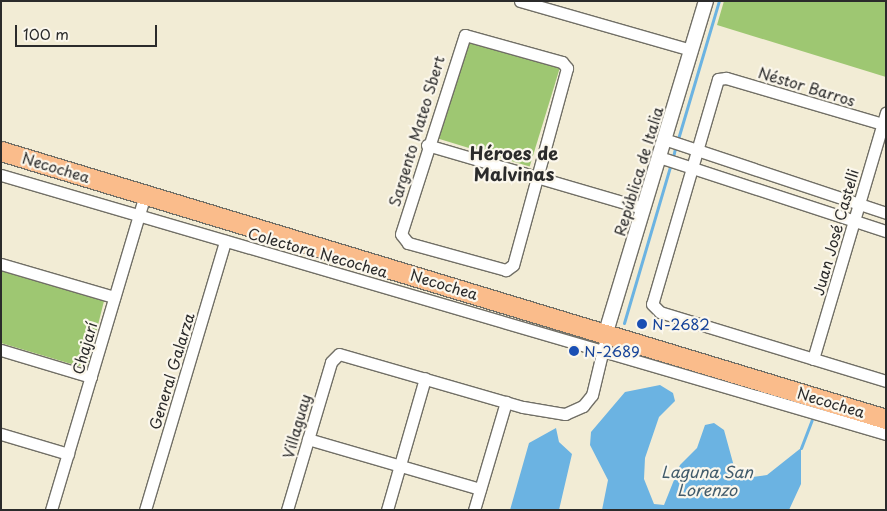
<!DOCTYPE html>
<html>
<head>
<meta charset="utf-8">
<style>
	body { margin:0 }
	#map { position:relative; width:887px; height:511px; overflow:hidden; background:#f2ecd5; font-family:"Playpen Sans",sans-serif }
	div>[style] { position:absolute }
	[style*='--x'] { left:calc(var(--x)*1px); top:calc(var(--y)*1px); width:calc(var(--w)*1px); rotate:calc(var(--a)*1deg) }
	.green>* { inset:0; background:#9ec772; transform-origin:0 0 }
	.water>* { inset:0; background:#6bb3e2 }
	.stream>* { height:3px; margin:-1.5px; padding:0 1.5px; transform-origin:1.5px; border-radius:1.5px; background:#6bb3e2 }
	.roads { filter:drop-shadow(1px 0 #716f66) drop-shadow(-1px 0 #716f66) drop-shadow(0 1px #716f66) drop-shadow(0 -1px #716f66) }
	.minor>* { height:11px; margin:-5.5px; padding:0 5.5px; transform-origin:5.5px; border-radius:5.5px; background:#fff }
	.tertiary>* { height:14px; margin:-7px; padding:0 7px; transform-origin:7px; border-radius:7px; background:#fff }
	.primary>* { height:19px; margin:-9.5px; padding:0 9.5px; transform-origin:9.5px; border-radius:9.5px; background:#fabc8b }
	.dots>* { width:14px; height:14px; translate:-50% -50%; box-sizing:border-box; border:2px solid #fbf7ec; border-radius:50% }
	span { translate:-50% -50%; white-space:nowrap; text-align:center; line-height:1.15; -webkit-text-stroke:4.5px #fbf7ec; paint-order:stroke }
	.street-label { font-size:15px; color:#2b2b2b }
	.transit-label { font-size:15px; color:#164399 }
	.left { translate:0 -50%; text-align:left }
	.water-label { font-size:16px; color:#415b6b; font-style:italic }
	.quarter-label { font-size:18px; color:#2b2b2b; font-weight:700 }
	.frame { position:absolute; inset:0; border:2px solid #2b2b2b; pointer-events:none }
	.scale { position:absolute; left:15px; top:25px; width:142px; height:22px; box-sizing:border-box; border:2px solid #2b2b2b; border-top:0; padding-left:6px; font-size:15px; line-height:18px; white-space:nowrap; color:#2b2b2b; -webkit-text-stroke:4px #fbf7ec; paint-order:stroke }
</style>
</head>
<body>
<div id="map">
	<div class="green">
		<div style="clip-path:polygon(724px 1px,886px 1px,886px 77px,717px 25px)"></div>
		<div style="left:468px;top:40px;width:96px;height:103px;rotate:17deg"></div>
		<div style="clip-path:polygon(1px 270px,104px 301px,88px 365px,78px 366px,1px 343px)"></div>
	</div>
	<div class="water">
		<div style="clip-path:polygon(660px 385px,673px 393px,675px 401px,659px 417px,645px 458px,644px 479px,654px 504px,664px 505px,680px 465px,697px 448px,705px 425px,714px 423px,724px 430px,735px 470px,745px 478px,767px 475px,801px 448px,801px 484px,789px 510px,602px 510px,608px 480px,590px 445px,591px 432px,625px 392px)"></div>
		<div style="clip-path:polygon(556px 428px,559px 442px,572px 454px,559px 510px,510px 510px,529px 443px)"></div>
	</div>
	<div class="stream">
		<div style="--x:678;--y:139;--w:144;--a:-73.5"></div>
		<div style="--x:673;--y:157;--w:9;--a:-77"></div>
		<div style="--x:624;--y:323;--w:163;--a:-73.6"></div>
		<div style="--x:801;--y:448;--w:30;--a:-69"></div>
	</div>
	<div class="roads">
		<div class="minor">
			<div style="--x:520;--y:1;--w:178;--a:16"></div>
			<div style="--x:465;--y:35;--w:101;--a:15.6"></div>
			<div style="--x:562;--y:62;--w:8;--a:50"></div>
			<div style="--x:567;--y:68;--w:204;--a:105.3"></div>
			<div style="--x:513;--y:265;--w:9;--a:144"></div>
			<div style="--x:506;--y:270;--w:102;--a:-164.6"></div>
			<div style="--x:408;--y:243;--w:11;--a:-128"></div>
			<div style="--x:401;--y:234;--w:209;--a:-72.2"></div>
			<div style="--x:886;--y:125;--w:167;--a:-163.6"></div>
			<div style="--x:726;--y:78;--w:8;--a:173"></div>
			<div style="--x:718;--y:79;--w:234;--a:106.3"></div>
			<div style="--x:652;--y:304;--w:11;--a:45"></div>
			<div style="--x:660;--y:312;--w:236;--a:17"></div>
			<div style="--x:664;--y:139;--w:234;--a:18.4"></div>
			<div style="--x:427;--y:145;--w:225;--a:16.3"></div>
			<div style="--x:659;--y:157;--w:239;--a:18.1"></div>
			<div style="--x:1;--y:175;--w:922;--a:16.31"></div>
			<div style="--x:1;--y:264;--w:118;--a:16.3"></div>
			<div style="--x:1;--y:350;--w:94;--a:16.7"></div>
			<div style="--x:813;--y:359;--w:257;--a:-73.5"></div>
			<div style="--x:1;--y:434;--w:70;--a:16.6"></div>
			<div style="--x:308;--y:439;--w:179;--a:16.2"></div>
			<div style="--x:51;--y:510;--w:330;--a:-73.4"></div>
			<div style="--x:145;--y:510;--w:281;--a:-73.4"></div>
			<div style="--x:287;--y:510;--w:154;--a:-73.4"></div>
			<div style="--x:331;--y:362;--w:11;--a:-45"></div>
			<div style="--x:339;--y:354;--w:191;--a:16.1"></div>
			<div style="--x:523;--y:407;--w:43;--a:9.5"></div>
			<div style="--x:565;--y:414;--w:20;--a:-24"></div>
			<div style="--x:583;--y:406;--w:14;--a:-51"></div>
			<div style="--x:592;--y:395;--w:51;--a:-76.5"></div>
			<div style="--x:387;--y:510;--w:137;--a:-73.9"></div>
			<div style="--x:474;--y:510;--w:113;--a:-73.5"></div>
		</div>
		<div class="tertiary">
			<div style="--x:606;--y:332;--w:346;--a:-73.2"></div>
		</div>
		<div class="primary">
			<div style="--x:1;--y:151;--w:925;--a:16.85"></div>
		</div>
	</div>
	<div class="dots">
		<div style="left:642px;top:324px;background:#1a4fb4"></div>
		<div style="left:574px;top:351px;background:#1a4fb4"></div>
	</div>
	<div class="street-label">
		<span style="left:807px;top:86px;rotate:17deg">Néstor Barros</span>
		<span style="left:416px;top:131px;rotate:-73deg">Sargento Mateo Sbert</span>
		<span style="left:56px;top:167px;rotate:17deg">Necochea</span>
		<span style="left:638px;top:171px;rotate:-73deg">República de Italia</span>
		<span style="left:835px;top:232px;rotate:-74deg">Juan José Castelli</span>
		<span style="left:318px;top:252px;rotate:16deg">Colectora Necochea</span>
		<span style="left:444px;top:284px;rotate:17deg">Necochea</span>
		<span style="left:84px;top:348px;rotate:-74deg">Chajarí</span>
		<span style="left:171px;top:371px;rotate:-73deg">General Galarza</span>
		<span style="left:831px;top:402px;rotate:17deg">Necochea</span>
		<span style="left:296px;top:426px;rotate:-74deg">Villaguay</span>
	</div>
	<div class="transit-label">
		<span class="left" style="left:652px;top:324px">N-2682</span>
		<span class="left" style="left:584px;top:351px">N-2689</span>
	</div>
	<div class="water-label">
		<span style="left:707px;top:480px">Laguna San<br>Lorenzo</span>
	</div>
	<div class="quarter-label">
		<span style="left:514px;top:164px">Héroes de<br>Malvinas</span>
	</div>
	<div class="frame"></div>
	<div class="scale">100 m</div>
</div>
</body>
</html>
